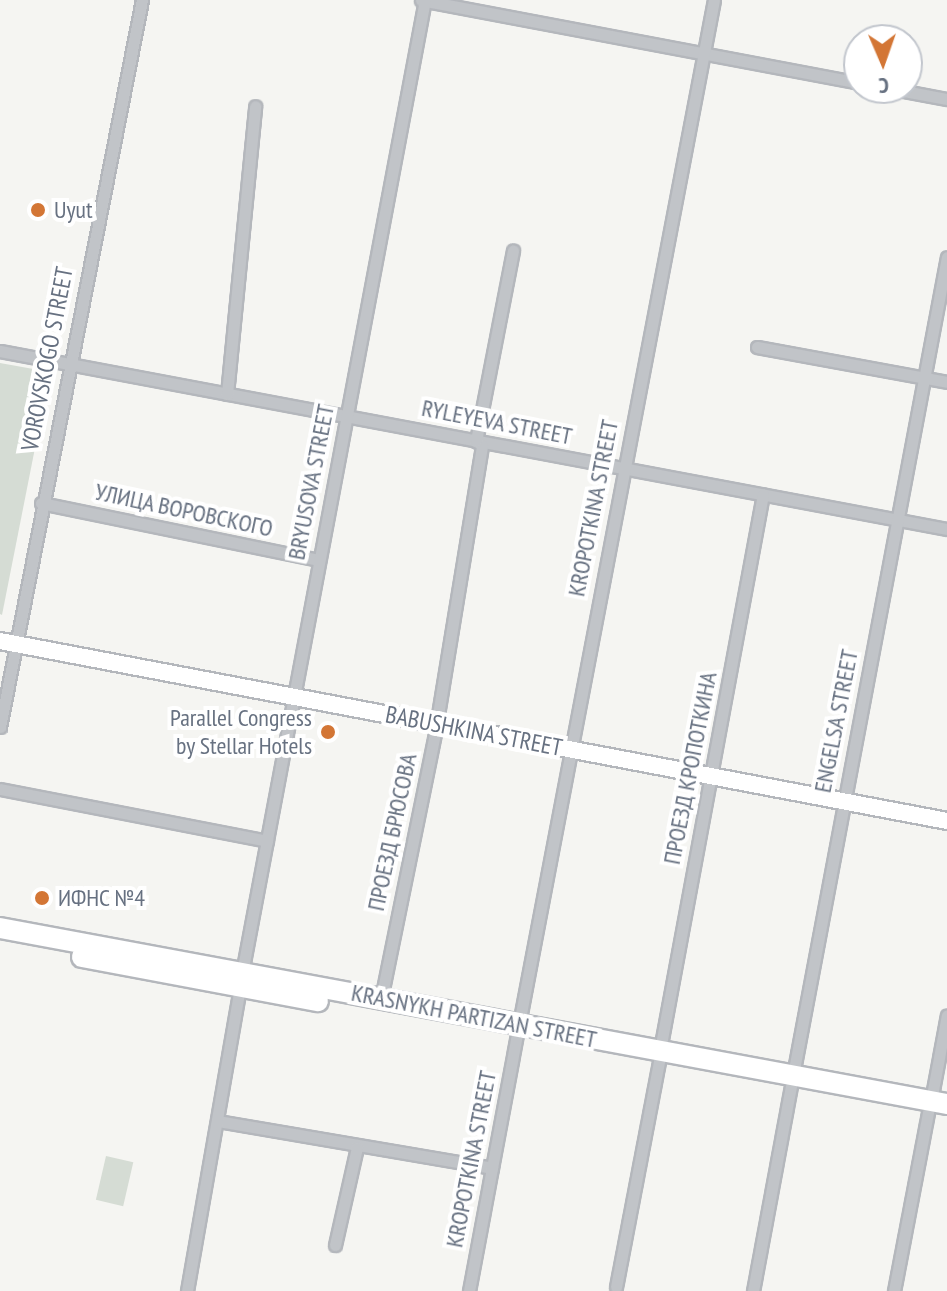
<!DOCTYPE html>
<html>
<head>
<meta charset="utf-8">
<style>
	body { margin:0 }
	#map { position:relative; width:947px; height:1291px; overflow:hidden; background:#f5f5f2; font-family:"PT Sans Narrow",sans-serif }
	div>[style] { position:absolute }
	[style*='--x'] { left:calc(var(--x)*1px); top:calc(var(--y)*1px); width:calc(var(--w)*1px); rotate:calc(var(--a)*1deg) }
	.green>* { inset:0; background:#d5dcd4; transform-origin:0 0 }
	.roads { filter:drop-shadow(2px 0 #b4b7bc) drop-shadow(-2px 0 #b4b7bc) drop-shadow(0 2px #b4b7bc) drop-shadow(0 -2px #b4b7bc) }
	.street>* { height:11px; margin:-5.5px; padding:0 5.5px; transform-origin:5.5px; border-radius:5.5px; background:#c1c4c8 }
	.secondary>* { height:16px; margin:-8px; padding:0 8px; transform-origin:8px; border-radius:8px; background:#fff }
	.highway>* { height:20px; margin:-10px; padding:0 10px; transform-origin:10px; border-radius:10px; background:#fff }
	.dots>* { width:22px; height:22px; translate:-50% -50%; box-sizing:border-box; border:4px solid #fff; border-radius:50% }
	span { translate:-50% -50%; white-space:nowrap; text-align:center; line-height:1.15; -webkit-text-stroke:8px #fff; paint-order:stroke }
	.poi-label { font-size:24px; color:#677181 }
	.left { translate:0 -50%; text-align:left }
	.right { translate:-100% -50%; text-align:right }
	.street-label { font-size:24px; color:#677181 }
	.north { position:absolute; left:843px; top:24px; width:80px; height:80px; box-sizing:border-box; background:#fff; border:2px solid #c2c6cd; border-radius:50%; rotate:178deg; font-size:22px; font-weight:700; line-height:32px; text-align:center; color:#677181 }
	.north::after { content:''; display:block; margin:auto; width:28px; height:36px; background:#d37635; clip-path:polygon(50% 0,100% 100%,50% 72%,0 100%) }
</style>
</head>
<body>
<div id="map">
	<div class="green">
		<div style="clip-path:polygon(0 363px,50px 372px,2px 615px,0 614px)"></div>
		<div style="left:106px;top:1156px;width:28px;height:45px;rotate:13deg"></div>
	</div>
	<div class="roads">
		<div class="street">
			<div style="--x:421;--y:0;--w:446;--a:10.7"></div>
			<div style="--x:888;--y:88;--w:60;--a:10.6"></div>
			<div style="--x:757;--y:347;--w:193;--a:10.4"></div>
			<div style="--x:0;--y:351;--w:964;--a:10.65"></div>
			<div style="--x:227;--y:394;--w:289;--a:-84.4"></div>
			<div style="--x:41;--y:503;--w:283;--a:11.6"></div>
			<div style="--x:0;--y:727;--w:741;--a:-78.95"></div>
			<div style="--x:0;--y:789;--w:272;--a:11"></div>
			<div style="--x:242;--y:973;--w:990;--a:-79.35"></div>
			<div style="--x:381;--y:999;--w:271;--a:-78.5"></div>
			<div style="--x:435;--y:733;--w:292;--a:-80.7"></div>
			<div style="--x:482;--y:445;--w:7;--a:-146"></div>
			<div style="--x:476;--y:441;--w:194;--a:-79"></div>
			<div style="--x:519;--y:1024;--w:1042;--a:-79.22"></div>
			<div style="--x:660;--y:1050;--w:565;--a:-79.5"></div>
			<div style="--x:793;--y:1075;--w:832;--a:-79.34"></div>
			<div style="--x:931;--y:1101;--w:87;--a:-79.5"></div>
			<div style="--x:218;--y:1121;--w:278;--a:9.7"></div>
			<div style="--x:335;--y:1245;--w:100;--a:-77.3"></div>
			<div style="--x:616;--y:1287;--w:230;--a:-79.2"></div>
			<div style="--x:187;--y:1291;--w:308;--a:-80.1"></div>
			<div style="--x:469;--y:1291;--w:261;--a:-79.4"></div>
			<div style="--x:753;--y:1291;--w:208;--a:-79.5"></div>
			<div style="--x:894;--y:1291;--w:182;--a:-79.2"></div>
		</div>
		<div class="secondary">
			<div style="--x:0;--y:641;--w:964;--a:10.76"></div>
		</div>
		<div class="highway">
			<div style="--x:0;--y:928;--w:963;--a:10.53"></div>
			<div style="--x:82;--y:957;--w:240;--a:10.6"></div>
		</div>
	</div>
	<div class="dots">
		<div style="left:38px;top:210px;background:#d37635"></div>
		<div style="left:328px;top:732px;background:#d37635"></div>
		<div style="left:42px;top:898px;background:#d37635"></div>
	</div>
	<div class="poi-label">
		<span class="left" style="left:54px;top:210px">Uyut</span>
		<span class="right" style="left:312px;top:732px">Parallel Congress<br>by Stellar Hotels</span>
		<span class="left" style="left:58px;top:898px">ИФНС №4</span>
	</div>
	<div class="street-label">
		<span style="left:47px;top:359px;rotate:-79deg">VOROVSKOGO STREET</span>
		<span style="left:497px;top:422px;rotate:11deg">RYLEYEVA STREET</span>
		<span style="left:311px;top:482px;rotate:-79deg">BRYUSOVA STREET</span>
		<span style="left:593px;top:508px;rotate:-79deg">KROPOTKINA STREET</span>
		<span style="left:184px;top:510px;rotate:12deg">УЛИЦА ВОРОВСКОГО</span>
		<span style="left:836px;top:721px;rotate:-79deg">ENGELSA STREET</span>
		<span style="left:474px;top:731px;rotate:11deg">BABUSHKINA STREET</span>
		<span style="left:690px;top:768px;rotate:-79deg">ПРОЕЗД КРОПОТКИНА</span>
		<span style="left:392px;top:832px;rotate:-78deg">ПРОЕЗД БРЮСОВА</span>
		<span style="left:474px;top:1016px;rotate:11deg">KRASNYKH PARTIZAN STREET</span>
		<span style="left:471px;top:1159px;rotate:-79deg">KROPOTKINA STREET</span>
	</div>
	<div class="north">С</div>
</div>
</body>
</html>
